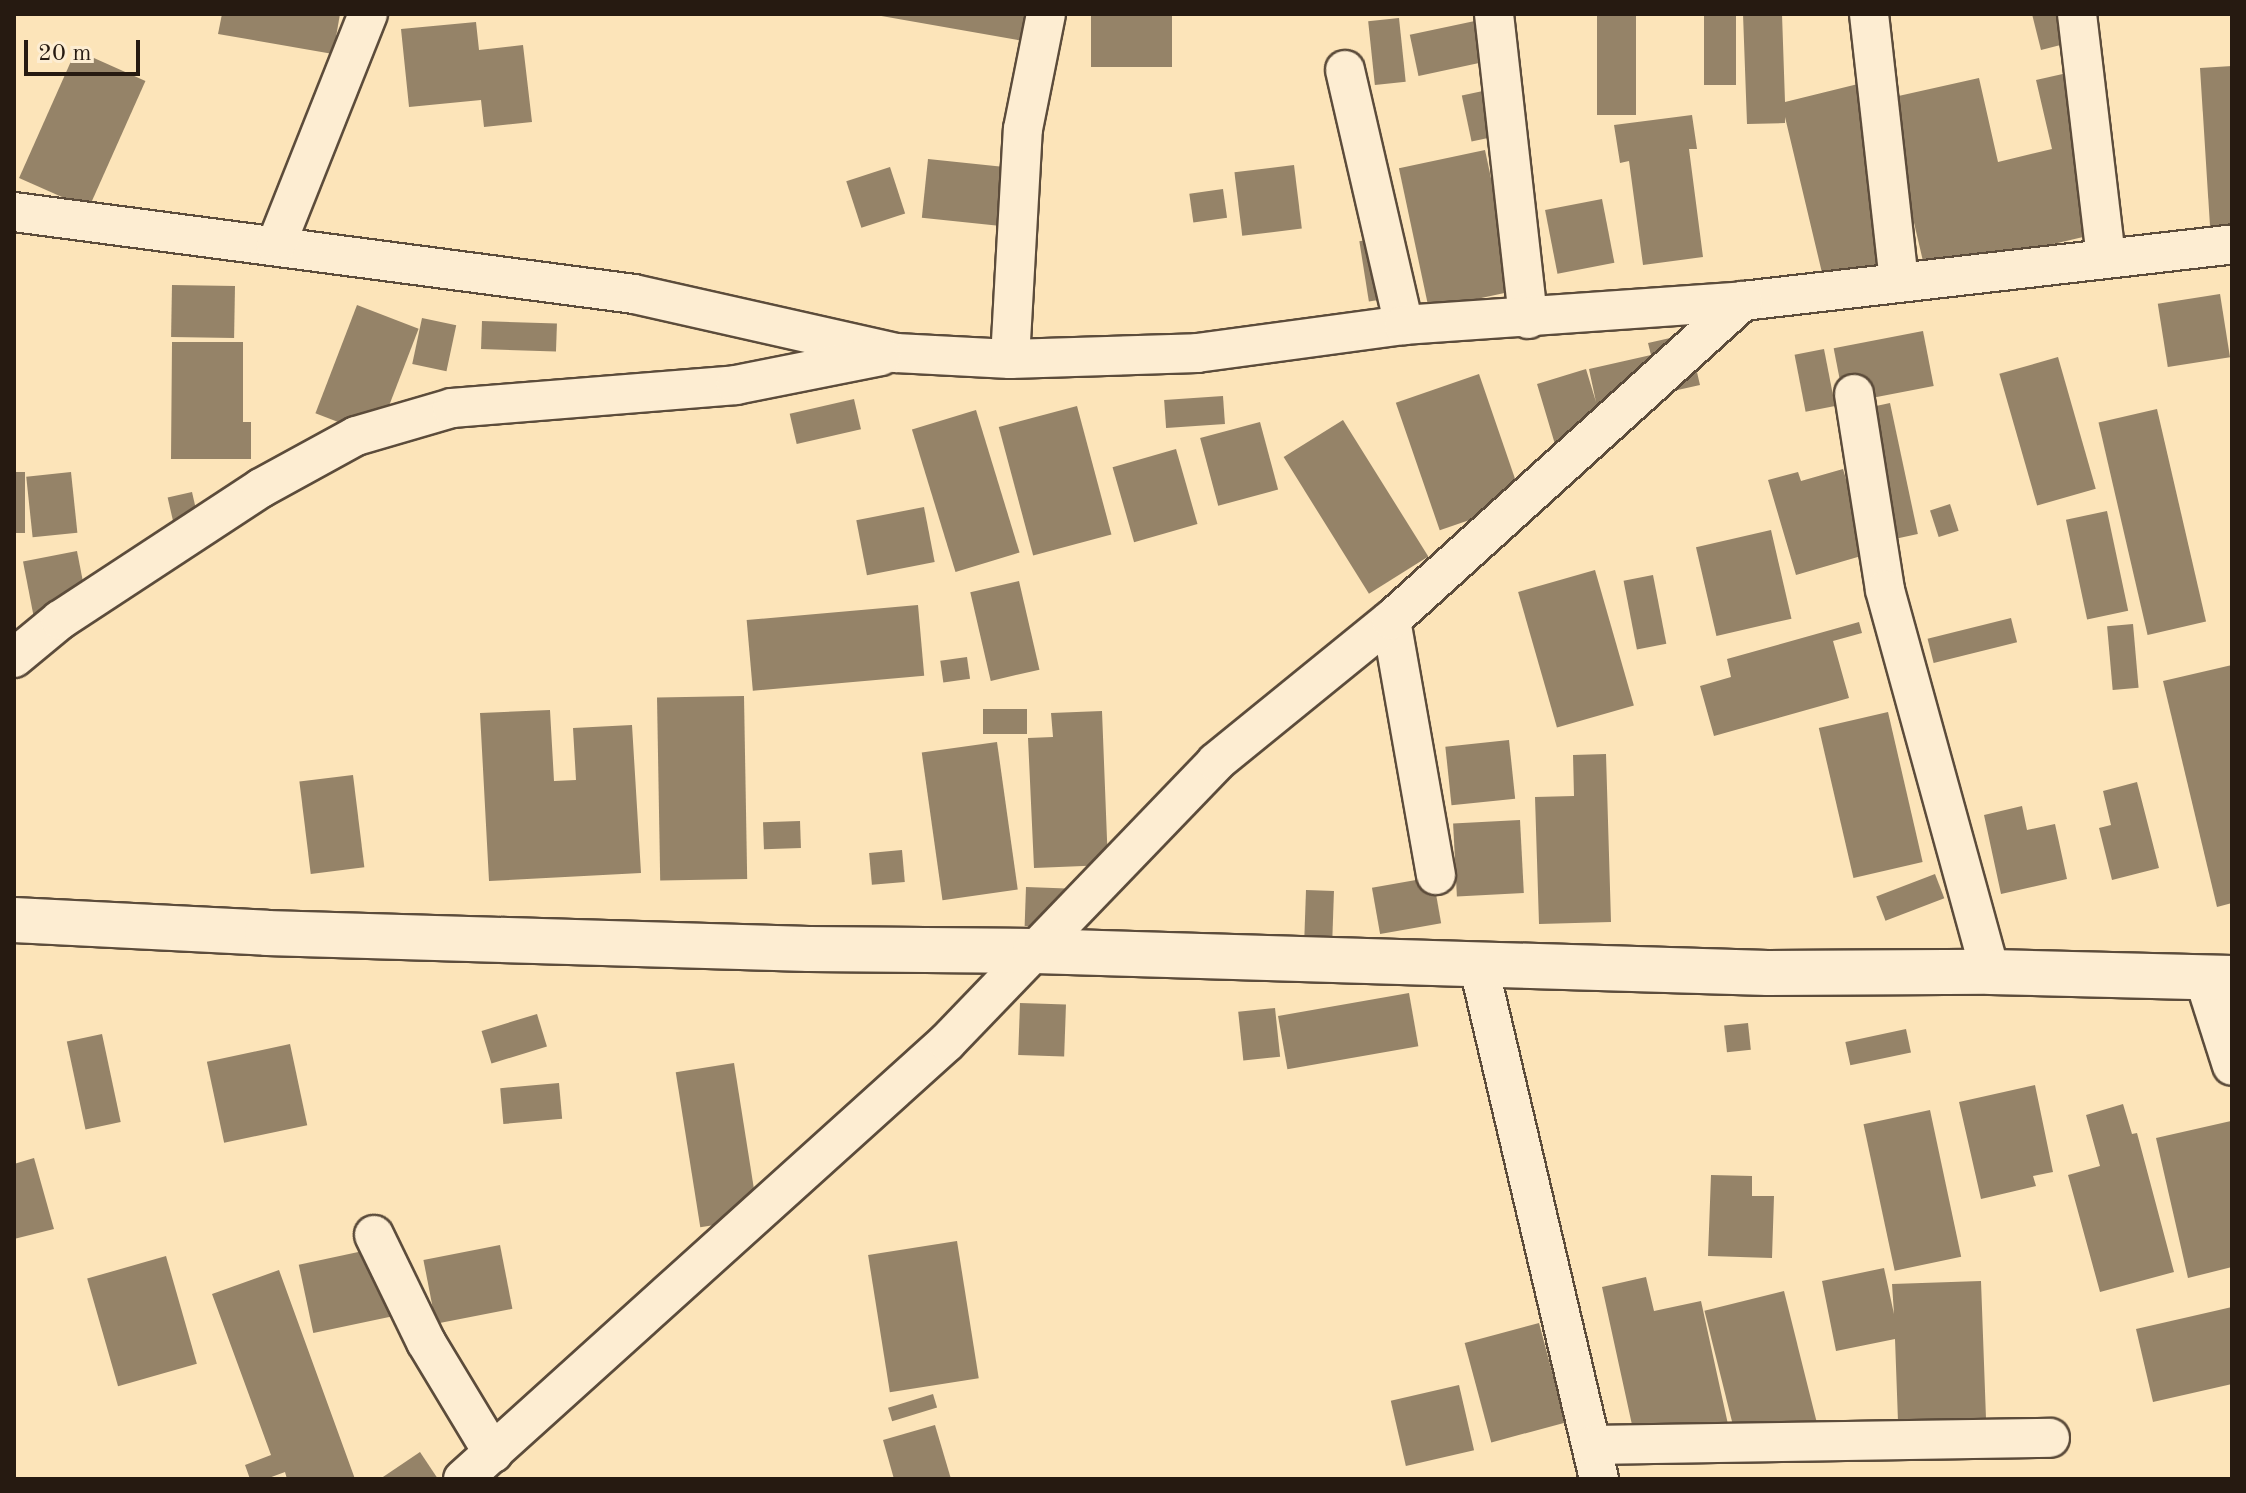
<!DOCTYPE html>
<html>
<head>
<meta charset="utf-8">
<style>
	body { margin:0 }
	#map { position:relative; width:2246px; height:1493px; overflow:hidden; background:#fce4b9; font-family:"Old Standard TT",serif }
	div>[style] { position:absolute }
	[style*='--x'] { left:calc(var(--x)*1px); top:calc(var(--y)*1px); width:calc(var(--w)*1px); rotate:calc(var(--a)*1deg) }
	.building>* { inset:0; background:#958368; transform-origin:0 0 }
	.roads { filter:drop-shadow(2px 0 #5c4c3b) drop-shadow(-2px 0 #5c4c3b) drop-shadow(0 2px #5c4c3b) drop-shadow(0 -2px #5c4c3b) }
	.minor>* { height:38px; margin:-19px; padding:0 19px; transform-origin:19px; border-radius:19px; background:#fdedd2 }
	.secondary>* { height:44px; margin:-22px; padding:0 22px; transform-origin:22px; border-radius:22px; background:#fdedd2 }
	span { translate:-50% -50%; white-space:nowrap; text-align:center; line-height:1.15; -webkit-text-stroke:8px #fdedd2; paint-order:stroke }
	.frame { position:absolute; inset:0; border:16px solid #261a11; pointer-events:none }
	.scale { position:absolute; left:24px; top:40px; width:116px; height:36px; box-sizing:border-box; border:4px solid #261a11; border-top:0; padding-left:10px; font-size:24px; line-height:28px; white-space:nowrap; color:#261a11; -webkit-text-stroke:6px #fdedd2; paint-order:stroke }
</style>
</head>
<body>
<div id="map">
	<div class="building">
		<div style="clip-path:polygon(222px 14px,340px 14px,333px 54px,218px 34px)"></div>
		<div style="clip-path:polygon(870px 14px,1033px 14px,1029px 42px)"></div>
		<div style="left:1091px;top:14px;width:81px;height:53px"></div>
		<div style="left:1597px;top:14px;width:39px;height:101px"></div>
		<div style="left:1704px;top:14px;width:32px;height:71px"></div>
		<div style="clip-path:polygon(1743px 14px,1782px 14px,1785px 102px,1858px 84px,1900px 259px,1823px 277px,1785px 117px,1785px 123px,1747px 124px)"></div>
		<div style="clip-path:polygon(2032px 14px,2078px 14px,2084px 39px,2041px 50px)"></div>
		<div style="left:1399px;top:18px;width:64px;height:31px;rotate:84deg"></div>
		<div style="left:1489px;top:18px;width:42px;height:81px;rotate:78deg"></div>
		<div style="clip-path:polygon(476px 22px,479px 50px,523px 45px,532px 122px,484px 127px,481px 100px,409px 107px,401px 29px)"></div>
		<div style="left:76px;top:50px;width:76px;height:140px;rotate:24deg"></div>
		<div style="clip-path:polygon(2232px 66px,2232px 240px,2211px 242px,2200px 68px)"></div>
		<div style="clip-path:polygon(2076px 71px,2113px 230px,1926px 274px,1885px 99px,1979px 78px,1998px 162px,2052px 149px,2036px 80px)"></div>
		<div style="left:1497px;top:88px;width:47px;height:36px;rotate:78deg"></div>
		<div style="clip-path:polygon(1692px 115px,1697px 149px,1689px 149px,1703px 257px,1643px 265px,1629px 161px,1620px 163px,1614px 125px)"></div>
		<div style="left:1485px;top:150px;width:144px;height:88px;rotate:78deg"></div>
		<div style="left:928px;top:159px;width:89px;height:59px;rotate:6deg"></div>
		<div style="left:1294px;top:165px;width:64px;height:60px;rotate:83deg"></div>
		<div style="left:890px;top:167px;width:49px;height:46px;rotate:72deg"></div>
		<div style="left:1223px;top:189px;width:29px;height:34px;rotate:82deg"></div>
		<div style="left:1602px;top:199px;width:65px;height:58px;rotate:79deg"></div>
		<div style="left:1386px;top:237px;width:61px;height:27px;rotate:81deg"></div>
		<div style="left:172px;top:285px;width:63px;height:52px;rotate:1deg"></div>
		<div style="left:2220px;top:294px;width:64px;height:63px;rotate:81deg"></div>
		<div style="left:357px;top:305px;width:66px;height:116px;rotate:21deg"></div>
		<div style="left:422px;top:318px;width:35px;height:47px;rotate:12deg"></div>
		<div style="left:482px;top:321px;width:75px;height:28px;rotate:2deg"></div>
		<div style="left:1923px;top:331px;width:56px;height:91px;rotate:79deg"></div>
		<div style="clip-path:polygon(1688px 334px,1700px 385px,1597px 408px,1557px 451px,1537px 384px,1586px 369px,1596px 402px,1589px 369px,1651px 355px,1648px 343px)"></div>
		<div style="clip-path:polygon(172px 342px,243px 342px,243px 422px,251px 422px,251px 459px,171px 459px)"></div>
		<div style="left:1824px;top:349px;width:58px;height:30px;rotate:79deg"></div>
		<div style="left:2058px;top:357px;width:137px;height:61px;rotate:74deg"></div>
		<div style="left:1479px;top:374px;width:135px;height:88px;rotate:71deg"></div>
		<div style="left:1223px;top:396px;width:28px;height:59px;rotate:86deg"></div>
		<div style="left:854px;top:399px;width:31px;height:66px;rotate:77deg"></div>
		<div style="left:1890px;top:403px;width:134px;height:44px;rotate:78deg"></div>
		<div style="left:1077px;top:406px;width:133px;height:81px;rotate:75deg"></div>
		<div style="left:2157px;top:409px;width:218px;height:60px;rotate:77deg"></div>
		<div style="left:976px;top:410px;width:149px;height:67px;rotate:73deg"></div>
		<div style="left:1343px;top:420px;width:161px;height:70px;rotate:58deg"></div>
		<div style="left:1260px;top:422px;width:70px;height:62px;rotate:75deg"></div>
		<div style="left:1176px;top:449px;width:78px;height:66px;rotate:74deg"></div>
		<div style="clip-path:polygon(1843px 469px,1868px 554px,1796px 575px,1768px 480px,1798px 472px,1801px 481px)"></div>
		<div style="left:14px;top:472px;width:11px;height:61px"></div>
		<div style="left:71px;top:472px;width:61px;height:45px;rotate:84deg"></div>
		<div style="left:192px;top:492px;width:49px;height:25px;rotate:77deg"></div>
		<div style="left:1950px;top:504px;width:28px;height:21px;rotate:72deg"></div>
		<div style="left:924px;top:507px;width:56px;height:69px;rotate:79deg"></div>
		<div style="left:2107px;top:511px;width:102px;height:42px;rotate:78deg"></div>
		<div style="left:1771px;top:530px;width:91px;height:77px;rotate:77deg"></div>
		<div style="left:77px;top:551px;width:60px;height:55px;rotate:79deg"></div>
		<div style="left:1595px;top:570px;width:141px;height:80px;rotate:74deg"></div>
		<div style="left:1653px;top:575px;width:70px;height:30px;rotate:79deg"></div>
		<div style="left:1019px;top:581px;width:91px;height:50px;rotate:77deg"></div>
		<div style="left:918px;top:605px;width:71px;height:172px;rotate:85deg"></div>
		<div style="left:2011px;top:618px;width:25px;height:86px;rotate:76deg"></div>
		<div style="clip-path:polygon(1859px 622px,1862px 633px,1833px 641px,1849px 698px,1714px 736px,1700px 686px,1731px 677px,1727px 659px)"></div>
		<div style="left:2133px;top:624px;width:64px;height:26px;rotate:85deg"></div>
		<div style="left:967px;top:657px;width:22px;height:27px;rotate:82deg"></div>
		<div style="clip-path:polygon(2232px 665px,2232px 903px,2217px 907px,2163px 681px)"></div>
		<div style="left:744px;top:696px;width:183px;height:87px;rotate:89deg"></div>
		<div style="left:983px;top:709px;width:44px;height:25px"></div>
		<div style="clip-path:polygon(550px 710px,554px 781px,576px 780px,573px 728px,632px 725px,641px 873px,489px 881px,480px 713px)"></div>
		<div style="clip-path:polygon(1102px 711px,1108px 865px,1034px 868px,1028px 738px,1053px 737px,1051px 713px)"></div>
		<div style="left:1888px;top:712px;width:154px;height:71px;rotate:77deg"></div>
		<div style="left:1509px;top:740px;width:59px;height:64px;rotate:84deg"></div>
		<div style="left:997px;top:742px;width:149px;height:76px;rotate:82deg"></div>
		<div style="clip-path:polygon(1606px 754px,1611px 922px,1539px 924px,1535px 797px,1574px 796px,1573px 755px)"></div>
		<div style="left:353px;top:775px;width:93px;height:54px;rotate:83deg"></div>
		<div style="clip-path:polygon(2137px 782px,2159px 868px,2112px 880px,2099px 828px,2111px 825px,2103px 791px)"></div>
		<div style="clip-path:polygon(2022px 806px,2027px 830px,2055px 824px,2067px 879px,2001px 894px,1984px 815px)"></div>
		<div style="left:1520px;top:820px;width:73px;height:67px;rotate:87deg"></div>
		<div style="left:800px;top:821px;width:27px;height:37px;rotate:88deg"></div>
		<div style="left:902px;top:850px;width:32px;height:33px;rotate:85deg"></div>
		<div style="left:1935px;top:874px;width:26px;height:63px;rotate:69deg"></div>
		<div style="left:1433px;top:877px;width:47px;height:62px;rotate:80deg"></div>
		<div style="left:1026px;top:887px;width:61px;height:39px;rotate:2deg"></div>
		<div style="left:1306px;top:890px;width:28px;height:53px;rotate:2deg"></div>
		<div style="left:1409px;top:993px;width:54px;height:133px;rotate:80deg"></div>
		<div style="left:1020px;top:1003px;width:46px;height:52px;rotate:2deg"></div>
		<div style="left:1275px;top:1008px;width:49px;height:37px;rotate:84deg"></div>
		<div style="left:537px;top:1014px;width:34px;height:58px;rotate:73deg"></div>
		<div style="left:1748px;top:1023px;width:27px;height:24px;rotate:84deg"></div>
		<div style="left:1906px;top:1029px;width:24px;height:62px;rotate:78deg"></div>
		<div style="left:102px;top:1034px;width:90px;height:36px;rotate:78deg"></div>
		<div style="left:290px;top:1044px;width:83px;height:85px;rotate:78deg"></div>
		<div style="left:734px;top:1063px;width:157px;height:59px;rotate:81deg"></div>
		<div style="left:559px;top:1083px;width:36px;height:59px;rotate:85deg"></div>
		<div style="clip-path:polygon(2035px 1085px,2053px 1172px,2033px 1176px,2036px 1186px,1981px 1199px,1959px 1102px)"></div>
		<div style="clip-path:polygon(2123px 1104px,2132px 1134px,2137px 1133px,2174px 1272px,2100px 1292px,2068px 1175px,2100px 1166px,2086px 1115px)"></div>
		<div style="left:1930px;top:1110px;width:150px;height:68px;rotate:78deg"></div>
		<div style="clip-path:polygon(2231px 1121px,2232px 1267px,2188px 1278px,2156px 1138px)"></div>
		<div style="clip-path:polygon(34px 1158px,54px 1229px,14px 1239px,14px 1164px)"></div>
		<div style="clip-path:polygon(1711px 1175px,1752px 1176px,1752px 1196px,1774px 1196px,1772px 1258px,1708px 1256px)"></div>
		<div style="left:957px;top:1241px;width:139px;height:90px;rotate:81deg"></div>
		<div style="left:500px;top:1245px;width:65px;height:78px;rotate:79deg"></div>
		<div style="left:377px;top:1248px;width:70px;height:80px;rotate:78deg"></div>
		<div style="left:166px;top:1256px;width:112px;height:82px;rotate:74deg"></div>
		<div style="clip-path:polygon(1884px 1268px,1894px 1314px,1892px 1284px,1981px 1281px,1987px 1446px,1899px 1449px,1895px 1339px,1836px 1351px,1822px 1281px)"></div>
		<div style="clip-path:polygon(279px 1270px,355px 1479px,287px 1479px,285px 1472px,266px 1479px,250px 1479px,245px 1465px,271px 1455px,212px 1294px)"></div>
		<div style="clip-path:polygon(1646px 1277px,1654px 1311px,1701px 1301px,1731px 1438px,1639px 1457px,1602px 1287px)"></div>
		<div style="left:1784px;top:1291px;width:141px;height:82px;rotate:76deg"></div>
		<div style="clip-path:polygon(2232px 1307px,2232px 1384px,2153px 1402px,2136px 1329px)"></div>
		<div style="left:1539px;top:1323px;width:103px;height:77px;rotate:75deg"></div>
		<div style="left:1459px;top:1385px;width:67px;height:70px;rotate:77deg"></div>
		<div style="left:933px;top:1394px;width:14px;height:47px;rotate:73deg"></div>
		<div style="clip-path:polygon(935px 1425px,951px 1479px,894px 1479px,883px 1440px)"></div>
		<div style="clip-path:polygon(420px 1452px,438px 1479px,380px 1479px)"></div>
	</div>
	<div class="roads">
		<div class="minor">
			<div style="--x:1494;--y:14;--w:307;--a:83.6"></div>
			<div style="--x:1869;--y:14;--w:268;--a:83.6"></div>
			<div style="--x:2077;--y:14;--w:245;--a:83.2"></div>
			<div style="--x:1345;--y:70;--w:262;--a:77"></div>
			<div style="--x:14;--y:212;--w:625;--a:7.53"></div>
			<div style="--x:634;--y:294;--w:269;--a:12.7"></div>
			<div style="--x:896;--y:353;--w:114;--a:3"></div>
			<div style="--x:1010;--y:359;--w:187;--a:-1.8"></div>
			<div style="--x:1197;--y:353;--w:209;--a:-7.7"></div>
			<div style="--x:1404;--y:325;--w:340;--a:-4"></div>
			<div style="--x:1743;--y:301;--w:492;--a:-6.6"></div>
			<div style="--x:276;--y:245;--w:249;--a:-68.3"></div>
			<div style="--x:1010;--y:359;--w:230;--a:-86.8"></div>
			<div style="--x:1023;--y:129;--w:117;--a:-78.7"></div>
			<div style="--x:1854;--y:394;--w:198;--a:81"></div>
			<div style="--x:1885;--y:590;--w:396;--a:74.6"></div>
			<div style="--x:1391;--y:620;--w:259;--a:80"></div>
			<div style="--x:14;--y:658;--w:60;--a:-39.6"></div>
			<div style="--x:60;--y:620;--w:240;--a:-33.3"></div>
			<div style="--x:261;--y:488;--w:108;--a:-28.7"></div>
			<div style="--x:356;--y:436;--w:100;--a:-16.3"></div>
			<div style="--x:452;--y:408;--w:285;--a:-4.6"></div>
			<div style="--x:736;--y:385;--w:148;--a:-11.3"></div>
			<div style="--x:1478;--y:963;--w:530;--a:76.8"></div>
			<div style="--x:2204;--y:978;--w:92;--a:72.3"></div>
			<div style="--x:374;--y:1235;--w:119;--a:64.1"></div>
			<div style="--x:426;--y:1342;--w:130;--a:58.9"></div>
			<div style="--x:1593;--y:1445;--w:457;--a:-0.9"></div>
			<div style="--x:463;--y:1479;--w:652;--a:-42.08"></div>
			<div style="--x:947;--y:1042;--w:388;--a:-46.1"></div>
			<div style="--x:1216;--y:762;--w:225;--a:-39.1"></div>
			<div style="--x:1391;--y:620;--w:475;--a:-42.2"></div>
		</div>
		<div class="secondary">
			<div style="--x:14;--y:920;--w:253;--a:2.9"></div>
			<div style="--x:267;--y:933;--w:542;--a:1.69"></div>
			<div style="--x:809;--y:949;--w:226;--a:0.5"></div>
			<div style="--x:1035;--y:951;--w:733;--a:1.72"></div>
			<div style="--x:1768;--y:973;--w:222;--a:-0.3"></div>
			<div style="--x:1990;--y:972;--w:242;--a:1.4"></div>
		</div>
	</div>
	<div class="frame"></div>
	<div class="scale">20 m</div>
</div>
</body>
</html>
